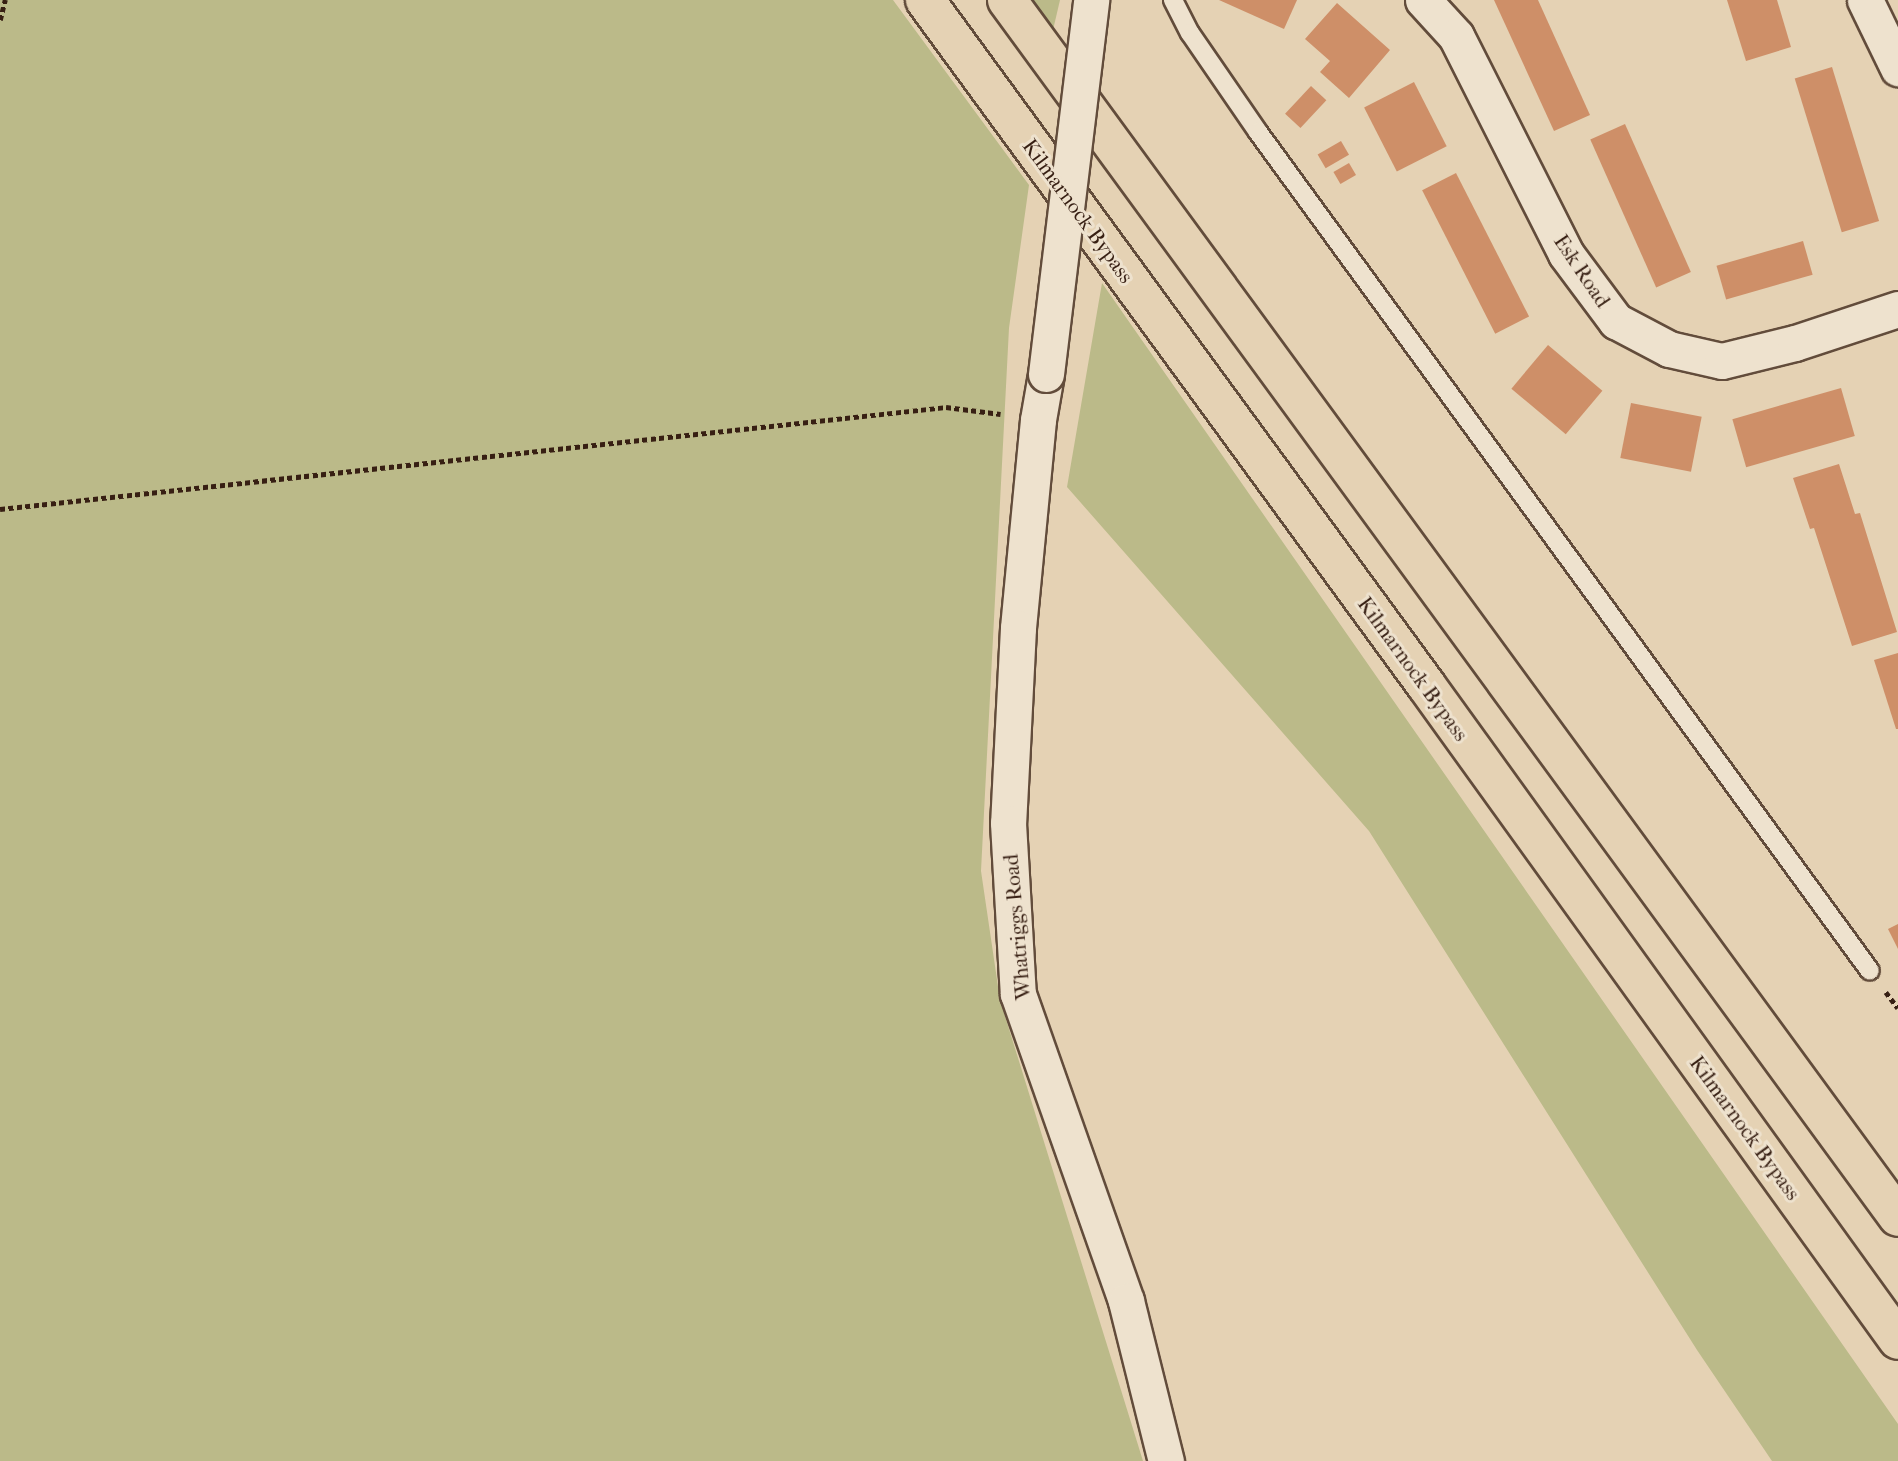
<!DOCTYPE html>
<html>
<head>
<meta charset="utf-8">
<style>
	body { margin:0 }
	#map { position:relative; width:1898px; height:1461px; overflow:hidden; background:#e5d2b4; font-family:"IM FELL French Canon",serif }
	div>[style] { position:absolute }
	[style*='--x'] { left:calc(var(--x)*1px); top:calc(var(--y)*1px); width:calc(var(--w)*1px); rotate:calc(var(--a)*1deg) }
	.green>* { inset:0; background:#bbba89 }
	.building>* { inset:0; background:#ce8f68; transform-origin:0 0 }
	.path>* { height:4.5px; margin-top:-2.25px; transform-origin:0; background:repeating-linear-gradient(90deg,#371f13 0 5px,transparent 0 8.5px) }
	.roads { filter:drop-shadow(2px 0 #624c3b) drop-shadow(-2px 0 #624c3b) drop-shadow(0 2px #624c3b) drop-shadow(0 -2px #624c3b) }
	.lane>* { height:18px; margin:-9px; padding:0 9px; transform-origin:9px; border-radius:9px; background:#eee2ce }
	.street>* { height:35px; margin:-17.5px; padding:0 17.5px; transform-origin:17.5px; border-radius:17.5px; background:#eee2ce }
	.highway>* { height:38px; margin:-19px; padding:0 19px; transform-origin:19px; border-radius:19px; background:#e5d2b4 }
	.bridges { filter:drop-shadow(2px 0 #624c3b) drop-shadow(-2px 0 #624c3b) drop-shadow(0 2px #624c3b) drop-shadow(0 -2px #624c3b) }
	.street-bridge>* { height:35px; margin:-17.5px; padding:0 17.5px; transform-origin:17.5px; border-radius:17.5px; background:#eee2ce }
	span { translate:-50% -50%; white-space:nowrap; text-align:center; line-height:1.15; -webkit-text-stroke:6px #eee2ce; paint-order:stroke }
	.street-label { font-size:21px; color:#371f13 }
</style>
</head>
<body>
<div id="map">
	<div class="green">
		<div style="clip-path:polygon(0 0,893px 0,1029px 185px,1009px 328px,981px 871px,1000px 1000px,1143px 1461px,0 1461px)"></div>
		<div style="clip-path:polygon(1031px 0,1060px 0,1053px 30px)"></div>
		<div style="clip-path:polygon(1102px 283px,1898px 1424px,1898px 1461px,1772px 1461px,1697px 1350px,1369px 831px,1067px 487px)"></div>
	</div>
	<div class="building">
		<div style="clip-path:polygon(1219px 0,1297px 0,1284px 29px)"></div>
		<div style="clip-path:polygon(1494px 0,1538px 0,1590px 115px,1554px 131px)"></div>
		<div style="clip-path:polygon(1727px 0,1777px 0,1791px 47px,1746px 61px)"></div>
		<div style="clip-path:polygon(1337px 3px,1390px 50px,1349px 98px,1320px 72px,1330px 61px,1305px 39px)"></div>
		<div style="left:1832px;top:67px;width:161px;height:39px;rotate:73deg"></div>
		<div style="left:1414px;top:82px;width:72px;height:56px;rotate:63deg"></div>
		<div style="left:1311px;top:86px;width:21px;height:38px;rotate:43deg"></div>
		<div style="left:1625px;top:124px;width:162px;height:38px;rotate:66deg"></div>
		<div style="left:1341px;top:141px;width:16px;height:27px;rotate:60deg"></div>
		<div style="left:1349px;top:163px;width:14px;height:18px;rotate:60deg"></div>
		<div style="left:1456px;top:173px;width:161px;height:38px;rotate:63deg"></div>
		<div style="left:1803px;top:241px;width:35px;height:90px;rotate:74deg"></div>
		<div style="left:1548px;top:345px;width:71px;height:57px;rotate:40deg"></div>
		<div style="left:1841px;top:388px;width:50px;height:113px;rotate:74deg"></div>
		<div style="left:1631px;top:403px;width:72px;height:56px;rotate:11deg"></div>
		<div style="clip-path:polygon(1839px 464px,1855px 514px,1860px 513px,1897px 632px,1852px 646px,1814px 528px,1810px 529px,1793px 478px)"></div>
		<div style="clip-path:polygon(1898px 653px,1898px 729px,1896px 729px,1874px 660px)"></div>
		<div style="clip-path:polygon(1898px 924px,1898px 949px,1888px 929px)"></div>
	</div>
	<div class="path">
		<div style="--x:0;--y:20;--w:21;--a:-76"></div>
		<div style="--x:0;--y:509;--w:951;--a:-6.15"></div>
		<div style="--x:946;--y:407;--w:55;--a:7.3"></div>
		<div style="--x:1886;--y:992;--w:20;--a:53"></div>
	</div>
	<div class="roads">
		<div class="lane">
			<div style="--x:1173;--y:0;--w:37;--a:63"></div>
			<div style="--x:1190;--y:33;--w:120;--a:55.5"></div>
			<div style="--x:1258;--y:132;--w:1038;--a:53.89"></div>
		</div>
		<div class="street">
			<div style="--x:1423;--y:0;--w:49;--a:47.5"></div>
			<div style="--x:1456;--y:36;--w:244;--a:63.2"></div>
			<div style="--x:1566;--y:254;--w:84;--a:53.3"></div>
			<div style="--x:1616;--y:321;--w:60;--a:27.8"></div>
			<div style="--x:1669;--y:349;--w:54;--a:12.8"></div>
			<div style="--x:1722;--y:361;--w:75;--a:-13.9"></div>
			<div style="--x:1795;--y:343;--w:108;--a:-18.3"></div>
			<div style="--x:1865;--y:0;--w:76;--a:64.1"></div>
			<div style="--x:1046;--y:374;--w:47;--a:99.9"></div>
			<div style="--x:1038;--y:420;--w:209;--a:95.5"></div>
			<div style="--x:1018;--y:628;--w:195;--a:92.9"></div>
			<div style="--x:1008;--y:823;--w:171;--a:86.7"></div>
			<div style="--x:1018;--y:994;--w:325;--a:70.6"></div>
			<div style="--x:1126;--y:1301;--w:165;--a:76"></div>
		</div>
		<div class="highway">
			<div style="--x:925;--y:0;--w:849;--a:53.82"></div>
			<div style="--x:1426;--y:685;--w:807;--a:54.22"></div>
			<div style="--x:1007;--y:0;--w:1508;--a:53.79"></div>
		</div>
	</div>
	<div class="bridges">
		<div class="street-bridge">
			<div style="--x:1046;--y:374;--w:377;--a:-83.1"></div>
		</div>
	</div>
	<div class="street-label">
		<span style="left:1078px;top:211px;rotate:54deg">Kilmarnock Bypass</span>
		<span style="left:1582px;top:271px;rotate:56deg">Esk Road</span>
		<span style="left:1413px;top:669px;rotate:54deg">Kilmarnock Bypass</span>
		<span style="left:1017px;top:927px;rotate:-95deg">Whatriggs Road</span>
		<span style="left:1745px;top:1128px;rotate:54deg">Kilmarnock Bypass</span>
	</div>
</div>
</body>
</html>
